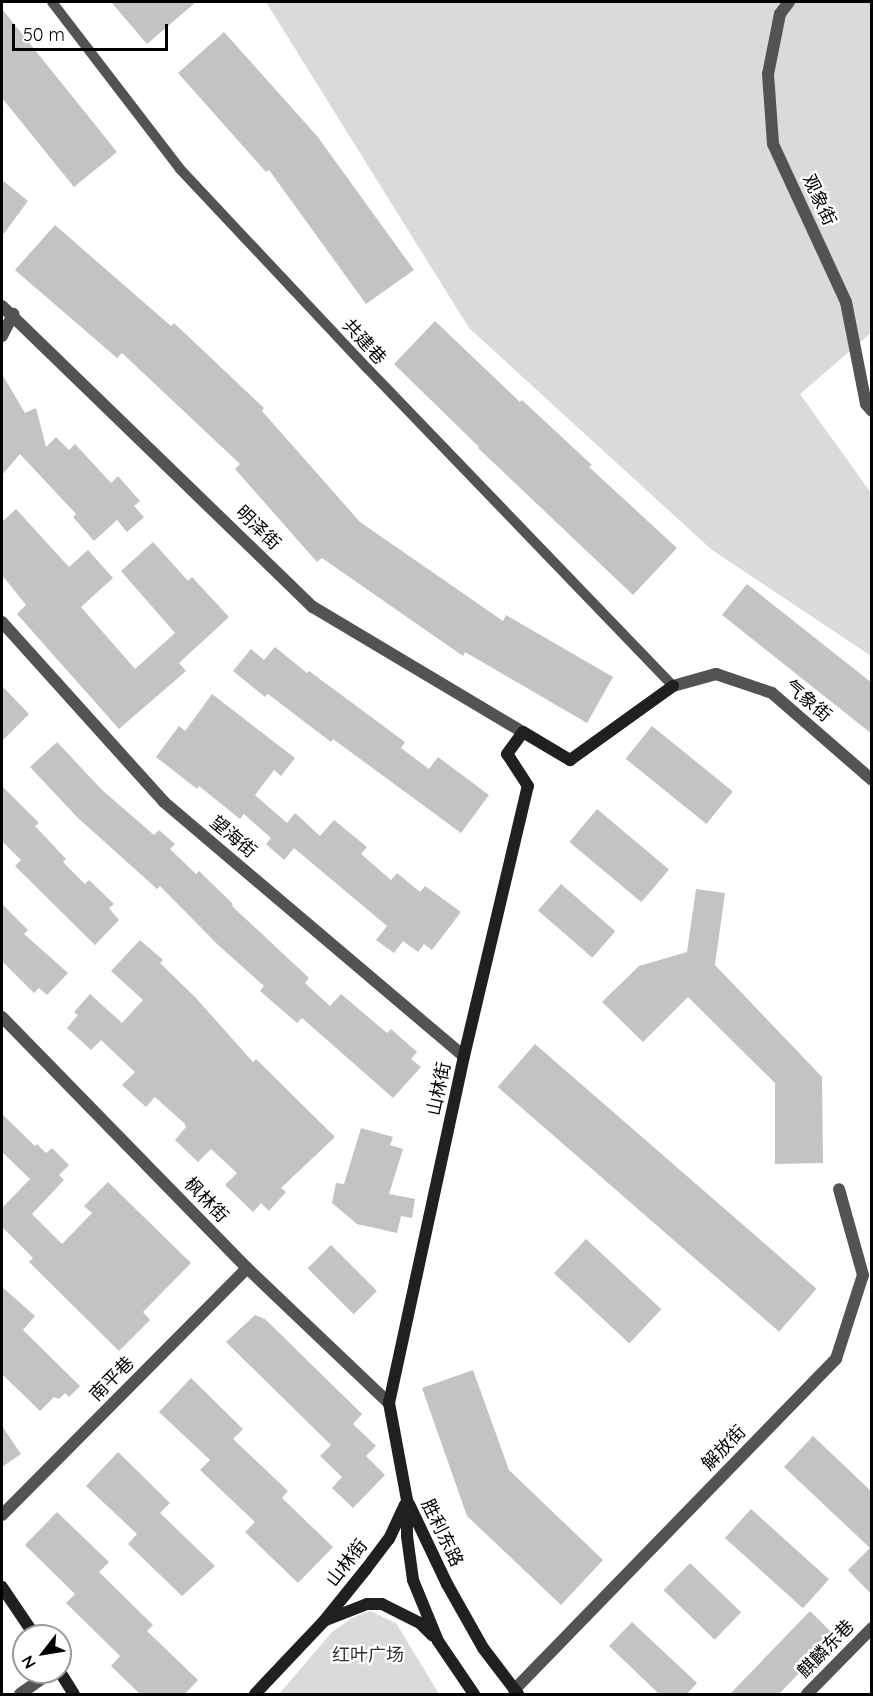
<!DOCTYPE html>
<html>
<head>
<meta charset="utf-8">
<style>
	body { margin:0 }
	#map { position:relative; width:873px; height:1696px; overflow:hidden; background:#fff; font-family:Quicksand,"Noto Sans SC",sans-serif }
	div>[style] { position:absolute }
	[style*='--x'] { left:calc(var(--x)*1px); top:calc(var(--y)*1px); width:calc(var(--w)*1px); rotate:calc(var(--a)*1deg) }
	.green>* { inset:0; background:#dadada }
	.building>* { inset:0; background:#c3c3c3; transform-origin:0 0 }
	.lane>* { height:10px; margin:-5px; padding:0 5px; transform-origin:5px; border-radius:5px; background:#535353 }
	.street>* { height:12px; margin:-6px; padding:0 6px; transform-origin:6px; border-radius:6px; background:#535353 }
	.secondary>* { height:12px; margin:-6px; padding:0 6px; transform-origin:6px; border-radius:6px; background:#202020 }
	span { translate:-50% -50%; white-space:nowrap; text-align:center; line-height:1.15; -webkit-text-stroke:4.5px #fff; paint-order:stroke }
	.street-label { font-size:18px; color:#000 }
	.park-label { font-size:18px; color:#313131 }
	.frame { position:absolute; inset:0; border:3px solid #000; pointer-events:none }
	.north { position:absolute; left:12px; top:1624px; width:60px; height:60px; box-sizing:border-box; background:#fff; border:2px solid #999; border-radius:50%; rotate:239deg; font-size:16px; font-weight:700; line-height:24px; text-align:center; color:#000 }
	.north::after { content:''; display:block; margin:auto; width:21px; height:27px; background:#000; clip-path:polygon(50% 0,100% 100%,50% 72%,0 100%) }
	.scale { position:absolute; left:12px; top:24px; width:156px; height:27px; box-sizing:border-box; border:3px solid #000; border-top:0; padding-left:8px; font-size:18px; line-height:21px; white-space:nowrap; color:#000; -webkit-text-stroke:4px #fff; paint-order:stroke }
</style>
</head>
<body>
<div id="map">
	<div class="green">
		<div style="clip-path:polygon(266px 2px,871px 2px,871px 333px,800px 394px,871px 493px,871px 656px,712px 550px,469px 328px)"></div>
		<div style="clip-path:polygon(370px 1611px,396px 1623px,439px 1694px,279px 1694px,332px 1632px,352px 1618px)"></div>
	</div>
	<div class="building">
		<div style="clip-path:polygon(111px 2px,196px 2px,147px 44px)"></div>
		<div style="clip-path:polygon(2px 9px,117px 152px,74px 187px,2px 98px)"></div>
		<div style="clip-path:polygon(224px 32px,317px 136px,414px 270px,366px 304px,269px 170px,266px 172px,178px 73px)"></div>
		<div style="clip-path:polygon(2px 180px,28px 201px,2px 236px)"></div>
		<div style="clip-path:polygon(55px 225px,171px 326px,174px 323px,264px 408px,262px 411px,360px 522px,503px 621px,506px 615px,613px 677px,587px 723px,465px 652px,463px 656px,322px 558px,317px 562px,235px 469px,240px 464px,122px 353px,117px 358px,15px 270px)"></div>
		<div style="clip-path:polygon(435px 321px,520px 402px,522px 400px,592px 465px,589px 467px,677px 548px,633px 595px,478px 448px,479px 447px,394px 364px)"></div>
		<div style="clip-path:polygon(2px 374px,25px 413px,36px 408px,46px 447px,56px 437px,69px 450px,75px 444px,111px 483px,118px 476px,140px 501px,134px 506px,144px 517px,127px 532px,117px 520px,94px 541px,73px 517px,76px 514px,20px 454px,2px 475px)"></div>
		<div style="clip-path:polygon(16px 509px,69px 567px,88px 550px,113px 578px,81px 607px,135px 669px,175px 633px,121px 571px,153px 542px,188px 581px,192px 577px,229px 617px,179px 663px,186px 671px,119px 729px,17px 614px,26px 605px,2px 575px,2px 522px)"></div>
		<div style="clip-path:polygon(747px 584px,872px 683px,872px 734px,722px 615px)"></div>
		<div style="clip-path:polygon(275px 647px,307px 673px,309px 671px,405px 742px,401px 748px,429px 769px,438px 757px,489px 795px,461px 833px,333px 739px,331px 742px,268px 694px,265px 697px,233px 671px,251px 649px,264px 660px)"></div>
		<div style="clip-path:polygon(2px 686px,29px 714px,2px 741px)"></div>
		<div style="clip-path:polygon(212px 694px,295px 758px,281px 776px,274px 770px,255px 795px,287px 823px,295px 813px,320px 836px,334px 820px,367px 847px,361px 854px,391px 880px,397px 873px,420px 892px,425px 886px,461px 912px,432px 950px,424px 944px,418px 952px,403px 941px,394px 953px,376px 940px,387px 926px,294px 848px,284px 860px,266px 844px,271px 838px,244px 814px,240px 819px,199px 786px,197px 789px,156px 757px,179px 726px,185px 731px)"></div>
		<div style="left:652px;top:726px;width:104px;height:42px;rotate:39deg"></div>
		<div style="clip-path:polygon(57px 742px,102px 790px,154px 835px,159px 830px,175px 844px,170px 849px,196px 874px,199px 871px,233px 904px,232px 906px,309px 978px,305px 983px,330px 1006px,341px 994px,387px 1033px,391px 1029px,417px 1052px,411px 1059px,421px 1067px,393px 1098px,302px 1018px,297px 1023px,260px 991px,264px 986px,218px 945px,160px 886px,157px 889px,78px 818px,30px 767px)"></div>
		<div style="clip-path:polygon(2px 786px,39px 823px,35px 826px,66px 859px,63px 862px,85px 884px,89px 880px,114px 904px,109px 908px,119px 920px,95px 945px,15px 866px,21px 860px,2px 841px)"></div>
		<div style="left:597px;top:809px;width:94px;height:43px;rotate:40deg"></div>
		<div style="left:561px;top:884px;width:72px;height:35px;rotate:41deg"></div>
		<div style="clip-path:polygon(696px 889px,725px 893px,715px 965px,822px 1077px,823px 1163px,775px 1164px,775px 1083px,688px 997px,643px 1042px,602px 1002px,639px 966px,687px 952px)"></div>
		<div style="clip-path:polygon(2px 904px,28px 930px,24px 934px,68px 973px,47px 995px,39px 988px,34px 993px,2px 961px)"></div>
		<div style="clip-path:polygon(140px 940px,163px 960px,160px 963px,195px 997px,253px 1062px,256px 1059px,335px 1137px,281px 1188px,286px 1192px,269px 1211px,261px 1203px,253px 1212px,225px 1185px,237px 1173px,211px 1149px,198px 1162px,175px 1140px,186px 1127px,184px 1123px,155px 1097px,146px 1107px,122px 1085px,135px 1072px,101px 1040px,91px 1050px,67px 1028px,78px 1015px,74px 1012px,90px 994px,122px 1023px,143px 1000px,111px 971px)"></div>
		<div style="left:535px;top:1044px;width:373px;height:57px;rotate:41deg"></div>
		<div style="clip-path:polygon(2px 1114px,35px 1146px,37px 1144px,46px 1153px,52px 1148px,69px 1165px,59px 1175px,64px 1180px,32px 1214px,62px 1244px,92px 1213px,84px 1206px,108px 1182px,191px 1263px,143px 1312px,150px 1320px,119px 1351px,29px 1262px,33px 1258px,2px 1227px,2px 1208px,30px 1179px,2px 1152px)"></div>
		<div style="clip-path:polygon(361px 1128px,393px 1137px,390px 1145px,403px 1149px,389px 1194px,415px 1199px,412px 1218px,401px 1216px,397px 1233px,357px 1224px,332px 1203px,336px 1183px,344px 1184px)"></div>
		<div style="left:586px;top:1239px;width:103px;height:47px;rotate:43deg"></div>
		<div style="left:331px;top:1245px;width:65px;height:33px;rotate:45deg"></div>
		<div style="clip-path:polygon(2px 1287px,35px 1316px,23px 1330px,80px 1386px,69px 1397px,65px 1393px,59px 1399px,54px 1397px,40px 1411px,2px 1374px)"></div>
		<div style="clip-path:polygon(255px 1315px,265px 1319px,362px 1414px,353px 1424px,376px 1446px,366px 1456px,385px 1475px,353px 1508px,332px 1488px,342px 1477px,320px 1456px,331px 1445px,226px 1342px)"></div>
		<div style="clip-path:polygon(473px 1370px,509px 1470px,603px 1560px,561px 1605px,467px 1516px,422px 1388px)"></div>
		<div style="clip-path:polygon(191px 1378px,243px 1429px,233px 1439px,288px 1491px,282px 1498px,333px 1547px,298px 1583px,245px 1532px,255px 1522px,200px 1470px,210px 1460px,159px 1412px)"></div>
		<div style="clip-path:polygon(2px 1426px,21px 1454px,2px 1467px)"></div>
		<div style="clip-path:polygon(813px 1436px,872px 1492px,872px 1595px,848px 1570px,870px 1548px,784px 1467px)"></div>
		<div style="clip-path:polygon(118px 1452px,170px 1503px,160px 1513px,215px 1566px,182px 1596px,128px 1544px,137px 1534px,86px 1486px)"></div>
		<div style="left:751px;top:1509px;width:105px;height:39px;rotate:42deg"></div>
		<div style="clip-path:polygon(57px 1512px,109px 1562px,99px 1572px,153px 1625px,147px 1631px,198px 1680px,184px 1695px,141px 1695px,111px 1666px,120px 1656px,66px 1603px,75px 1594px,25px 1545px)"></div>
		<div style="left:690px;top:1563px;width:71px;height:38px;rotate:44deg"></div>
		<div style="clip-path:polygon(810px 1611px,835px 1636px,778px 1695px,729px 1695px)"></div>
		<div style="clip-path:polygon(632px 1622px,697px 1683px,686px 1695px,660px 1695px,609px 1646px)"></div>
	</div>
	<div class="lane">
		<div style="--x:52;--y:2;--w:210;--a:52.5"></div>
		<div style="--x:180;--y:169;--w:274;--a:46.8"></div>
		<div style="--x:368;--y:369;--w:440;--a:46.1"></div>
	</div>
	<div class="street">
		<div style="--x:789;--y:2;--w:15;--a:127"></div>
		<div style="--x:780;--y:14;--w:61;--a:101.3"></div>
		<div style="--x:768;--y:74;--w:70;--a:85.9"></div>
		<div style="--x:773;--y:144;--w:174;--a:65.2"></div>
		<div style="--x:846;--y:302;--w:104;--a:78.9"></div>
		<div style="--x:866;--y:404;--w:9;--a:49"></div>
		<div style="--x:2;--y:306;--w:433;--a:44.1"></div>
		<div style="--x:313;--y:607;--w:244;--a:30.8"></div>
		<div style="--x:2;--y:336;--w:25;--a:-63"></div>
		<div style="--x:2;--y:622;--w:242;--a:48"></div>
		<div style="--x:164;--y:802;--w:393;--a:40.3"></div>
		<div style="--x:673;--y:686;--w:45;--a:-15.6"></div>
		<div style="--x:716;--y:674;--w:59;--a:18.7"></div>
		<div style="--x:772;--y:693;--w:133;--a:41"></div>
		<div style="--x:2;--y:1017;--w:351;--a:45.7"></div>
		<div style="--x:247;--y:1268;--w:196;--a:43.6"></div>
		<div style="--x:2;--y:1515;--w:348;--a:-45.2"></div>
		<div style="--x:514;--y:1690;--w:462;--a:-45.8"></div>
		<div style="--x:836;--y:1359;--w:88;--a:-72.2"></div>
		<div style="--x:863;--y:1275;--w:89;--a:-105.6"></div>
		<div style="--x:20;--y:1694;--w:39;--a:-35"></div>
		<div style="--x:807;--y:1694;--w:93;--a:-45.4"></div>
	</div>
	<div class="secondary">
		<div style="--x:409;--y:1504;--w:89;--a:64.6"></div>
		<div style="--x:447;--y:1584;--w:73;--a:60.6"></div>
		<div style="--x:483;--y:1648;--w:58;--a:52.7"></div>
		<div style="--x:2;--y:1587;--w:59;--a:56"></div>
		<div style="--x:326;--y:1620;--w:44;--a:-21.3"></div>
		<div style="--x:367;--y:1604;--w:15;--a:0"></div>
		<div style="--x:382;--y:1604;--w:42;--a:26.6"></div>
		<div style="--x:420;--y:1623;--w:18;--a:45"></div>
		<div style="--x:60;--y:1672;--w:26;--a:58"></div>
		<div style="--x:255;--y:1694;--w:100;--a:-46.6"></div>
		<div style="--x:324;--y:1621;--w:67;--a:-51.1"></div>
		<div style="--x:366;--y:1569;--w:38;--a:-53"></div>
		<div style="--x:389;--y:1539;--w:38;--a:-65"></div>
		<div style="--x:474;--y:1694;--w:64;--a:-124.2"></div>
		<div style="--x:438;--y:1641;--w:66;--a:-112.3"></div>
		<div style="--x:413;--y:1580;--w:44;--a:-97.8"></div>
		<div style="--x:407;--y:1536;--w:36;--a:-90"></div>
		<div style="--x:407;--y:1500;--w:99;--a:-100.5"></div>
		<div style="--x:389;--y:1403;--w:355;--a:-77.8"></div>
		<div style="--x:464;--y:1056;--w:277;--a:-76.7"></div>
		<div style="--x:528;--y:786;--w:38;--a:-123"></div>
		<div style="--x:507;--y:754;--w:27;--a:-54"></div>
		<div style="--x:523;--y:732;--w:55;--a:30.8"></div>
		<div style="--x:570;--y:760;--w:127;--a:-35.7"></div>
	</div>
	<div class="street-label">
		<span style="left:819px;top:200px;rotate:65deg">观象街</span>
		<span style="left:364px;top:342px;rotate:47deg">共建巷</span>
		<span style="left:258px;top:528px;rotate:44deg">明泽街</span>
		<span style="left:808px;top:701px;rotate:40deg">气象街</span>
		<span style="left:233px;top:837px;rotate:40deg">望海街</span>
		<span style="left:439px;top:1089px;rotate:-78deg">山林街</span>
		<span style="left:206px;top:1200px;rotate:46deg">枫林街</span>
		<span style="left:112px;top:1379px;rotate:-45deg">南平巷</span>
		<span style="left:724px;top:1448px;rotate:-46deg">解放街</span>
		<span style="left:442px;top:1533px;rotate:64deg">胜利东路</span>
		<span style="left:347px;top:1563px;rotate:-52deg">山林街</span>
		<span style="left:826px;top:1649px;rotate:-46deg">麒麟东巷</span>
	</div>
	<div class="park-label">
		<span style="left:368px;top:1655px">红叶广场</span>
	</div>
	<div class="frame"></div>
	<div class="north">N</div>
	<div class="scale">50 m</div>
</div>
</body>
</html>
